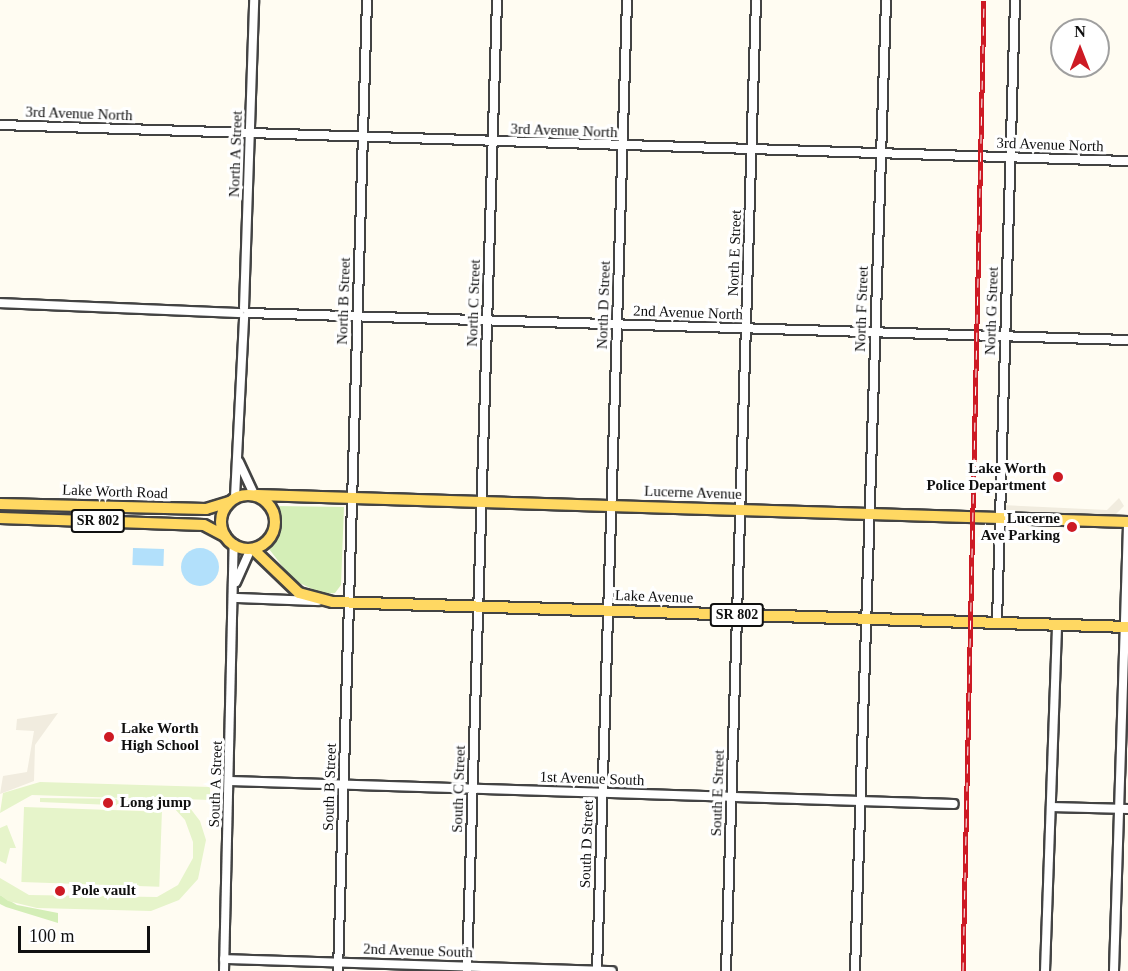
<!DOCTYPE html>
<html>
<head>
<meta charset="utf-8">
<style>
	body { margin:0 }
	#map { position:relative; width:1128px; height:971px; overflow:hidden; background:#fffcf2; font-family:"Times New Roman",serif }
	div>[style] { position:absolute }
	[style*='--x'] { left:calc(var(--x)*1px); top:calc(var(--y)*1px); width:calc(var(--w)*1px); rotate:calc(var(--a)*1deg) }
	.green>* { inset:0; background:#d4eeb7 }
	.pitch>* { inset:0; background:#e6f4ca; transform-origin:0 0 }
	.plaza>* { inset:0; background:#f1ecdf }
	.water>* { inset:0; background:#b2e0fb; transform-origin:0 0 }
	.round { border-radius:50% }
	.roads { filter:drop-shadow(2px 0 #434343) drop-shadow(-2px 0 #434343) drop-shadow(0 2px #434343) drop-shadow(0 -2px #434343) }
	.minor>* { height:8px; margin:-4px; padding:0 4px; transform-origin:4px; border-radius:4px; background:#fff }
	.major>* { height:10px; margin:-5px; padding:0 5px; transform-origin:5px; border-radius:5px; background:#ffd862 }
	.major>.ring { margin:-5px; padding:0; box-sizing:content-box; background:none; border:10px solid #ffd862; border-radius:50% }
	.rail>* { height:5px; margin-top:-2.5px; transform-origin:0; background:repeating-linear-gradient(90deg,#fff 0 9px,#cd1a24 0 18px); box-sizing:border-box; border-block:2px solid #cd1a24 }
	.dots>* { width:16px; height:16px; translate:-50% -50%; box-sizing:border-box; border:3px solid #fff; border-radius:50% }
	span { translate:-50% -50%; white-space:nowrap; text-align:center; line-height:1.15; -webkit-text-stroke:6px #fff; paint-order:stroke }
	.shield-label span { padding:2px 4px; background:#fff; border:2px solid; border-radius:4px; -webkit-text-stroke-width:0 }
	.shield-label { font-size:14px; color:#101010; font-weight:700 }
	.street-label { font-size:15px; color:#101010 }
	.poi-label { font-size:15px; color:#101010; font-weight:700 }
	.right { translate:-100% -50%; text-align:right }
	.left { translate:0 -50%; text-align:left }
	.north { position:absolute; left:1050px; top:18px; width:60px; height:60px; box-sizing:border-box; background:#fff; border:2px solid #9f9f9f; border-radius:50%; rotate:0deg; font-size:16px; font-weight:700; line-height:24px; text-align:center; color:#101010 }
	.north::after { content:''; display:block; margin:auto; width:21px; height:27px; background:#cd1a24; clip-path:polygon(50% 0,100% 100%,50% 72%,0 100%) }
	.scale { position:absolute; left:18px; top:926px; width:132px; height:27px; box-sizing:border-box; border:3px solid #101010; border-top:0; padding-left:8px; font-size:18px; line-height:21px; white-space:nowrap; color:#101010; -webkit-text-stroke:4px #fff; paint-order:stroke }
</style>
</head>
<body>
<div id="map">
	<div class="green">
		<div style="clip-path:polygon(277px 506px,344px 507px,341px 585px,335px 593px,323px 594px,293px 580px,269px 549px,278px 528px)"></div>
		<div style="clip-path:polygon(0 895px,17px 905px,58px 913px,58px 923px,6px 907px,0 904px)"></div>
	</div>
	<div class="pitch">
		<div style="clip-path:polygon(40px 782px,210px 787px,210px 800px,183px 799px,200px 821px,206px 840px,198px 879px,179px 900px,151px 911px,37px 908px,8px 901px,0 895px,0 878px,29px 895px,157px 897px,178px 885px,193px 858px,193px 842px,185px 820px,174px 808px,152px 799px,32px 795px,0 813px,3px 793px)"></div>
		<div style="clip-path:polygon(40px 798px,136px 799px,136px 806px,40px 802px)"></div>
		<div style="left:24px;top:807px;width:138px;height:75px;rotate:2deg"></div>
		<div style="clip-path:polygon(7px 825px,16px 848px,10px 848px,6px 864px,0 861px,0 828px)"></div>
	</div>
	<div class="plaza">
		<div style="clip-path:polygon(1119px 498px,1124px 506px,1115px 515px,1006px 512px,1002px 505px,1107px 510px)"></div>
		<div style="clip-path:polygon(58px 713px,35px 745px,34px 781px,0 794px,3px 776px,27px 772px,34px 731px,16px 730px,17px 719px)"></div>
	</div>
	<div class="water">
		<div style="left:133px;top:548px;width:31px;height:17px;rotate:2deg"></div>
		<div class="round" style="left:181px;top:548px;width:38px;height:38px"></div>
	</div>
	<div class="roads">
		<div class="minor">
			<div style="--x:0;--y:125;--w:1129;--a:1.83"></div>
			<div style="--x:0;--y:303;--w:240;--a:2.4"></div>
			<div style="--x:244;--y:308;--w:308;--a:-88.1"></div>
			<div style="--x:248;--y:313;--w:880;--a:1.76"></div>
			<div style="--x:239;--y:462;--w:35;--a:65"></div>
			<div style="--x:235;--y:497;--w:180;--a:-87.1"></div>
			<div style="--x:236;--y:582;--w:35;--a:-66"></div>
			<div style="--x:235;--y:598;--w:83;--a:2.1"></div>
			<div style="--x:997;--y:622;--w:622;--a:-88.34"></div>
			<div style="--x:230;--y:781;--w:724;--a:1.82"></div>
			<div style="--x:1051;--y:807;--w:77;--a:1.5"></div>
			<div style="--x:224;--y:959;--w:388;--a:1.8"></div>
			<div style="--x:224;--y:971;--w:427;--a:-88.7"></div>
			<div style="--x:338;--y:971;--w:971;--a:-88.29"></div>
			<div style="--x:467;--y:971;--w:971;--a:-88.23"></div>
			<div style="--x:597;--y:971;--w:971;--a:-88.23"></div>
			<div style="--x:726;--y:971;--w:971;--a:-88.23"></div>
			<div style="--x:855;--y:971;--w:971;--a:-88.17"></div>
			<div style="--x:1045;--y:971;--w:347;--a:-88"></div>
			<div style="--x:1114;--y:971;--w:448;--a:-88.2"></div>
		</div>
		<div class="major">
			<div class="ring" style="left:221px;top:495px;width:44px;height:44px"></div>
			<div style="--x:257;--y:495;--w:871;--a:1.78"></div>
			<div style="--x:0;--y:504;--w:206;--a:1.4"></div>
			<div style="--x:206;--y:509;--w:24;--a:-17"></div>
			<div style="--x:0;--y:518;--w:204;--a:2"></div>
			<div style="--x:204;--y:525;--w:24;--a:28"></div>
			<div style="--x:254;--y:550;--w:62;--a:43.7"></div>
			<div style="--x:299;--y:593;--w:35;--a:15"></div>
			<div style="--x:333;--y:602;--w:795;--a:1.8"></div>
		</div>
	</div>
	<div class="rail">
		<div style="--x:963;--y:971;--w:971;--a:-88.76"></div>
	</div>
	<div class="dots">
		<div style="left:1058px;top:477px;background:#cd1a24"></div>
		<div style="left:1072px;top:527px;background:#cd1a24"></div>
		<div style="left:109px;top:737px;background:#cd1a24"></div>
		<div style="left:108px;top:803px;background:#cd1a24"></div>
		<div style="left:60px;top:891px;background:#cd1a24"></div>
	</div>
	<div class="shield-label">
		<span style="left:98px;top:521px">SR 802</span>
		<span style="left:737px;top:615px">SR 802</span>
	</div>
	<div class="street-label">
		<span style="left:79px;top:114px;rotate:2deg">3rd Avenue North</span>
		<span style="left:564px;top:131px;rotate:2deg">3rd Avenue North</span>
		<span style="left:1050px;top:145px;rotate:2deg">3rd Avenue North</span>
		<span style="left:236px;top:154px;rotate:-88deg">North A Street</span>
		<span style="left:735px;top:253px;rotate:-88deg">North E Street</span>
		<span style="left:344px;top:301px;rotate:-88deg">North B Street</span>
		<span style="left:474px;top:303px;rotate:-88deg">North C Street</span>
		<span style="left:604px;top:305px;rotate:-88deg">North D Street</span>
		<span style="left:862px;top:309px;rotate:-88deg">North F Street</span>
		<span style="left:992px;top:311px;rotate:-88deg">North G Street</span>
		<span style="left:688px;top:313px;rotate:2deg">2nd Avenue North</span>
		<span style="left:115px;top:492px;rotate:2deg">Lake Worth Road</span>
		<span style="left:693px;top:493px;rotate:2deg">Lucerne Avenue</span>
		<span style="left:654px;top:597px;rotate:2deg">Lake Avenue</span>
		<span style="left:592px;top:779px;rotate:2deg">1st Avenue South</span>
		<span style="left:216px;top:784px;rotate:-88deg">South A Street</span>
		<span style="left:330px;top:787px;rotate:-88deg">South B Street</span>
		<span style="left:459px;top:789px;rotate:-88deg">South C Street</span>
		<span style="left:718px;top:793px;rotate:-88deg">South E Street</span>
		<span style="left:587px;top:844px;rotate:-88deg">South D Street</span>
		<span style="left:418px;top:951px;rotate:2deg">2nd Avenue South</span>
	</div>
	<div class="poi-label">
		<span class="right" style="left:1046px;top:477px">Lake Worth<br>Police Department</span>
		<span class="right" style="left:1060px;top:527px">Lucerne<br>Ave Parking</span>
		<span class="left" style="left:121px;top:737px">Lake Worth<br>High School</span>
		<span class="left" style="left:120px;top:803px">Long jump</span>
		<span class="left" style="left:72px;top:891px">Pole vault</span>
	</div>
	<div class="north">N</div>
	<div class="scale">100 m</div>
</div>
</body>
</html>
